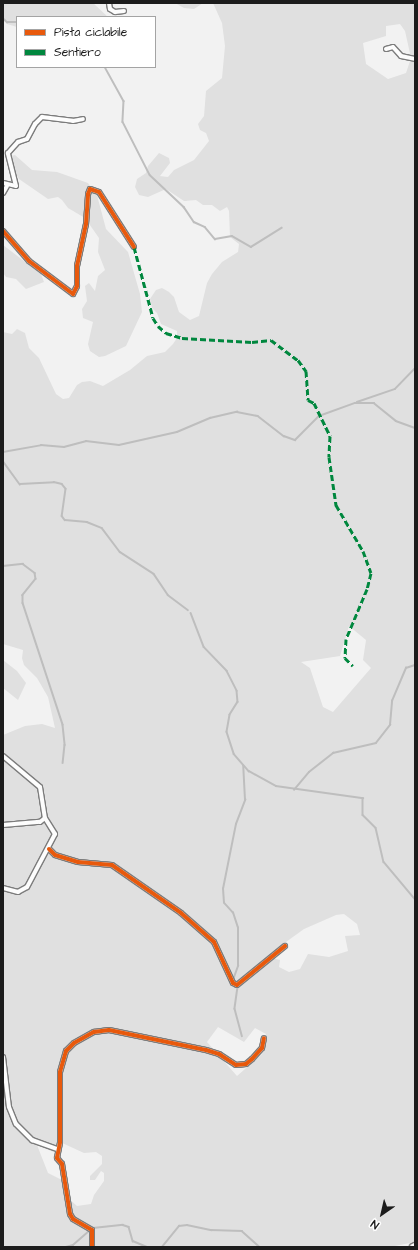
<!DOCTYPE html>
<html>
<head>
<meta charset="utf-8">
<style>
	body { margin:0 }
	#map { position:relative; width:418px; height:1250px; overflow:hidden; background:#f2f2f2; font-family:"Architects Daughter",sans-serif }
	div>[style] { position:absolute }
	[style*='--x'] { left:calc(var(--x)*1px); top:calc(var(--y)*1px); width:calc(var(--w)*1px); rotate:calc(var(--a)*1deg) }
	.green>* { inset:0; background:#e0e0e0 }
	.stream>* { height:1.5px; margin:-0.75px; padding:0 0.75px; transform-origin:0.75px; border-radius:0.75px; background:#bebebe }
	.roads { filter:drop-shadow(1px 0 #7c7c7c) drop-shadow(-1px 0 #7c7c7c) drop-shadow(0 1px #7c7c7c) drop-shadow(0 -1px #7c7c7c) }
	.street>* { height:4px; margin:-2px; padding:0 2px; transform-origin:2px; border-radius:2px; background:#fdfdfd }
	.secondary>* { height:5.5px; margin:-2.75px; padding:0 2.75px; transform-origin:2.75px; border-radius:2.75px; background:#fdfdfd }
	.quiet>* { height:3px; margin-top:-1.5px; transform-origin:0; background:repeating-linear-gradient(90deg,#00873e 0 6px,transparent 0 9px) }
	.cycleway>* { height:4px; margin:-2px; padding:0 2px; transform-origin:2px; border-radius:2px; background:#e8590c }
	span { translate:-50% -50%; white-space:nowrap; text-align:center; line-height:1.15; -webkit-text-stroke:3.5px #fff; paint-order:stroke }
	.frame { position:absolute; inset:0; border:4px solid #1c1c1c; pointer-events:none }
	.legend { position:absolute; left:16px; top:16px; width:140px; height:52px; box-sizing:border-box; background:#fff; border:1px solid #a4a4a4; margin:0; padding:5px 7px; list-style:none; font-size:12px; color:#1c1c1c }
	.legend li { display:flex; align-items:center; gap:8px; height:20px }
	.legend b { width:20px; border:1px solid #a4a4a4 }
	.north { position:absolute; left:362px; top:1194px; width:40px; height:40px; -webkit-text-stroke:3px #fff; paint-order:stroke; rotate:214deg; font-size:11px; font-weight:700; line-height:16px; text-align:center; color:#1c1c1c }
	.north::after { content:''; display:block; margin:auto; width:14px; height:18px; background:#1c1c1c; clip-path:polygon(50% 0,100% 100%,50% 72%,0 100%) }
</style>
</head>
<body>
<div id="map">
	<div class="green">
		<div style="clip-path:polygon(3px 3px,93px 3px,108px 17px,17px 17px,17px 27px,7px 24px,3px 16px)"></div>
		<div style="clip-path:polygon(175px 3px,203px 3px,194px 9px,184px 8px)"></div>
		<div style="clip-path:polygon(evenodd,213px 3px,415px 3px,415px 1242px,390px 1247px,3px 1247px,3px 735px,25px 726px,42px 724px,55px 728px,48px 697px,37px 678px,24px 665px,22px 658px,23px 650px,3px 644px,3px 332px,12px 334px,17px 329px,25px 333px,29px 348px,39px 358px,56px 394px,63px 399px,69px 398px,77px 385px,82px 382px,90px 381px,103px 386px,130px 370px,147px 356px,165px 352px,173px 344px,177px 338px,177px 331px,161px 324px,157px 313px,152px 308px,150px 299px,156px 290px,162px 288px,169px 292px,174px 297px,179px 312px,190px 320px,199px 316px,207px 283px,212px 274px,222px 262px,238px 252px,239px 244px,230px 237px,229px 211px,227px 207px,220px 211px,212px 205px,203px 205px,196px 200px,184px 201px,166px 189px,148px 197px,139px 195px,135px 187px,137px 179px,146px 173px,148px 166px,159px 153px,169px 158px,170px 163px,160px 176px,168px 177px,174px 170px,194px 160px,209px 141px,206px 133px,200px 130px,198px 124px,204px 116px,206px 91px,222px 78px,225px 46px,222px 23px,213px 3px,400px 24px,405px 31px,411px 58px,406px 73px,388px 79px,366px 64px,363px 43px,386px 36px,386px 26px,400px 24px,213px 3px,349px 626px,366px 640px,363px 660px,371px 668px,333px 712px,323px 707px,310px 668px,301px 662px,340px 656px,349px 626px,213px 3px,344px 914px,357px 924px,360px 935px,345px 936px,348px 951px,329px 957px,308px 954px,300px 969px,289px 972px,279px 967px,280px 960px,272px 958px,286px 942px,304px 929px,336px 915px,344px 914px,213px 3px,218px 1027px,244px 1042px,255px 1028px,266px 1034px,262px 1054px,237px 1076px,207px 1042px,218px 1027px,213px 3px,60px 1142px,84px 1153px,96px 1152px,102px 1156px,102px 1164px,90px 1176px,90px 1180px,95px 1180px,101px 1171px,104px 1173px,104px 1181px,94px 1195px,91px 1204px,77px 1206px,67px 1197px,64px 1181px,48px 1173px,37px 1145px,58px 1154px,60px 1142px)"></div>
		<div style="clip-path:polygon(15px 155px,32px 170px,57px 172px,88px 183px,97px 195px,106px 229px,128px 252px,140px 294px,142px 312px,126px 346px,105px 356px,99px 357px,90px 351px,88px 344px,93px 322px,83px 318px,82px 309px,87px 301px,85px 286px,89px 283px,95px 291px,98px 276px,105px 270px,98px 252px,99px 238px,85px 218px,68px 208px,62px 200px,58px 197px,48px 199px,19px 179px,8px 162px,7px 157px)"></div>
		<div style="clip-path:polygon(3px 245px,41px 274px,44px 282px,26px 289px,16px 279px,6px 277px,3px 273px)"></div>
		<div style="clip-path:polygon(3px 660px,17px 671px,26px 683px,18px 700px,3px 688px)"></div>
	</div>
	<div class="stream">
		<div style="--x:3;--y:18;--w:6;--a:45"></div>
		<div style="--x:7;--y:22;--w:10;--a:0"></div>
		<div style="--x:105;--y:67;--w:39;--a:61"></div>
		<div style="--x:124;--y:101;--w:21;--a:93"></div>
		<div style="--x:123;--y:122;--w:59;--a:63"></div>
		<div style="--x:150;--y:175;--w:47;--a:43.3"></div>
		<div style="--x:184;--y:207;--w:18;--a:56"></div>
		<div style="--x:194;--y:222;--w:12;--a:24"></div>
		<div style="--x:205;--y:227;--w:16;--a:50"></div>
		<div style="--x:215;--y:239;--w:17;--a:-10"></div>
		<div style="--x:232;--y:236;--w:22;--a:30"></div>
		<div style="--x:251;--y:247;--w:36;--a:-32"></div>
		<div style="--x:357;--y:402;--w:40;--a:-18.9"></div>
		<div style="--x:395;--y:389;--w:29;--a:-46"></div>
		<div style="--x:3;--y:452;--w:39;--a:-10"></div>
		<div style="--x:41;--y:445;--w:23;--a:5"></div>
		<div style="--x:64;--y:447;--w:23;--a:-15"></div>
		<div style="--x:86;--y:441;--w:33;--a:7"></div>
		<div style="--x:119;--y:445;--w:59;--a:-12.6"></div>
		<div style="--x:177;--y:432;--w:36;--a:-23"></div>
		<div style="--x:210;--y:418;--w:28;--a:-13"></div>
		<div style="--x:237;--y:412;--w:21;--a:11"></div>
		<div style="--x:258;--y:416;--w:33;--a:38"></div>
		<div style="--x:284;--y:436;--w:12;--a:20"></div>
		<div style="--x:295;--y:440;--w:34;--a:-45"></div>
		<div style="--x:319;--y:416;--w:38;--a:-20"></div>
		<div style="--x:355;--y:403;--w:19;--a:0"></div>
		<div style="--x:374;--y:403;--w:28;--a:39"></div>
		<div style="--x:396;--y:421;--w:20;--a:20"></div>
		<div style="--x:3;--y:461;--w:29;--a:54"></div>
		<div style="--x:20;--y:484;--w:34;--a:-3"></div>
		<div style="--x:54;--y:482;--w:8;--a:14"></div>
		<div style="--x:62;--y:484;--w:6;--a:51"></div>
		<div style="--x:66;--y:489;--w:27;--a:98"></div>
		<div style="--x:62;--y:516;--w:5;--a:53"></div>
		<div style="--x:65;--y:520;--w:22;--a:5"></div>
		<div style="--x:87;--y:522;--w:16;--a:22"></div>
		<div style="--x:102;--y:528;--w:30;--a:53"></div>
		<div style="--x:120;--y:552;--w:40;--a:32.9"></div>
		<div style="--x:154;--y:574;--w:25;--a:56"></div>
		<div style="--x:168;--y:595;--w:25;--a:37"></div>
		<div style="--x:3;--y:566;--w:20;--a:-6"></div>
		<div style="--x:23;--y:564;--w:15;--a:37"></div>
		<div style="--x:35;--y:573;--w:6;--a:81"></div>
		<div style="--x:36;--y:579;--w:21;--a:129"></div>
		<div style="--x:23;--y:595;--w:8;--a:90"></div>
		<div style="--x:23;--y:603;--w:128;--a:71.8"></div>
		<div style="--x:63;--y:725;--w:20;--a:84"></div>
		<div style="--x:65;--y:745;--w:18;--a:96"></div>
		<div style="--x:191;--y:613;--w:36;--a:69"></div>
		<div style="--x:204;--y:647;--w:33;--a:46"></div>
		<div style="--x:227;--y:671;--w:22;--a:63"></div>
		<div style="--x:237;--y:691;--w:11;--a:85"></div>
		<div style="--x:238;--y:702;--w:15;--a:122"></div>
		<div style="--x:230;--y:715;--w:17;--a:100"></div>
		<div style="--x:227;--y:732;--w:23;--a:72"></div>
		<div style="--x:234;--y:754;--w:23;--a:49"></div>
		<div style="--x:249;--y:771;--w:31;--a:29"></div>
		<div style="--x:276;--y:786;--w:88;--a:7.9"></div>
		<div style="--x:363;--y:798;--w:17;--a:90"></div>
		<div style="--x:363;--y:815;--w:18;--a:45"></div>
		<div style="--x:376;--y:828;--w:35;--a:77"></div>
		<div style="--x:384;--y:862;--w:48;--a:50"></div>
		<div style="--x:294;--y:790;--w:23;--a:-50"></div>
		<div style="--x:309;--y:772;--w:31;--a:-38"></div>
		<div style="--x:333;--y:753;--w:44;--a:-13.1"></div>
		<div style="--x:376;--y:743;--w:23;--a:-52"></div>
		<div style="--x:390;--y:725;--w:24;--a:-85"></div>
		<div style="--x:392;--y:701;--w:36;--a:-67"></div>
		<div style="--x:406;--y:668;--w:9;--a:-18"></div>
		<div style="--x:233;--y:980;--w:15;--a:-70"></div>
		<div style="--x:238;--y:966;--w:38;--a:-90"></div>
		<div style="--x:238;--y:928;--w:16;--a:-108"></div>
		<div style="--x:233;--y:913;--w:13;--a:-132"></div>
		<div style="--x:224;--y:903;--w:14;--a:-94"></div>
		<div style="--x:223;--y:889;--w:66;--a:-78.7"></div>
		<div style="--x:236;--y:824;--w:26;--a:-69"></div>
		<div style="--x:245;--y:800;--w:34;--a:-93"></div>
		<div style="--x:238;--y:987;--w:22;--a:98"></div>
		<div style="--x:235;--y:1009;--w:28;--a:75"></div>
		<div style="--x:93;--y:1228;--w:30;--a:-6"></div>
		<div style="--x:123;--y:1225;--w:6;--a:18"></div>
		<div style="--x:129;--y:1227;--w:15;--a:74"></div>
		<div style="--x:133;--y:1241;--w:15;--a:23"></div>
		<div style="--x:66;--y:1247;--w:7;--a:-16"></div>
		<div style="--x:73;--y:1245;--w:23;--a:-41"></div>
		<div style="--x:162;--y:1247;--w:27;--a:-51"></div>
		<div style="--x:179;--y:1226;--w:8;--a:-7"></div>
		<div style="--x:187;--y:1225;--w:25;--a:12"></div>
		<div style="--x:211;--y:1230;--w:31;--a:2"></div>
		<div style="--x:242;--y:1231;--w:24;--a:42"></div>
	</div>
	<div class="roads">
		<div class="street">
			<div style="--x:109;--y:3;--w:6;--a:81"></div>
			<div style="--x:110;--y:9;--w:6;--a:31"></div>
			<div style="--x:115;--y:12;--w:9;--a:-6"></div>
			<div style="--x:386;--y:49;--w:7;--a:-16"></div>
			<div style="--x:393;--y:47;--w:12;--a:48"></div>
			<div style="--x:401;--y:56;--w:14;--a:12"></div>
			<div style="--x:3;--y:183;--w:13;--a:13"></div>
			<div style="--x:16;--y:186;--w:34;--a:-104"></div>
			<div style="--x:8;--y:153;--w:15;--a:-48"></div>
			<div style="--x:18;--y:142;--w:9;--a:-18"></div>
			<div style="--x:27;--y:139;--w:17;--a:-62"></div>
			<div style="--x:35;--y:124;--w:10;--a:-45"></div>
			<div style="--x:42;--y:117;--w:31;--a:7"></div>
			<div style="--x:73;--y:121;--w:10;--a:-11"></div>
			<div style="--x:3;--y:193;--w:8;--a:-60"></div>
			<div style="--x:3;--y:231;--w:40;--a:49"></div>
			<div style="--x:29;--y:261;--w:55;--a:36.9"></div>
			<div style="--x:73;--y:294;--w:9;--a:-63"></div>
			<div style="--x:77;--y:286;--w:20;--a:-90"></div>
			<div style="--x:77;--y:266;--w:43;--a:-77.9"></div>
			<div style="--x:86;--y:224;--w:30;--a:-86"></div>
			<div style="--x:88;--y:194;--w:5;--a:-68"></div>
			<div style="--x:90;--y:189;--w:9;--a:18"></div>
			<div style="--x:99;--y:192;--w:65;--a:57.5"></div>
			<div style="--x:3;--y:756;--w:48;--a:40"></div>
			<div style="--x:40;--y:787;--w:31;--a:81"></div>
			<div style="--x:45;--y:818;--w:19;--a:58"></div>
			<div style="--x:55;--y:834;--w:60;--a:117.8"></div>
			<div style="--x:27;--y:887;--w:10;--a:151"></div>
			<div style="--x:18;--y:892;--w:16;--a:-165"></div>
			<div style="--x:3;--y:825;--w:37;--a:-5"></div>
			<div style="--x:40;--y:822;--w:6;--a:-39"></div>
			<div style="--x:49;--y:849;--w:8;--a:45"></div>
			<div style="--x:55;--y:855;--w:24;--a:17"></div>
			<div style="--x:78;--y:862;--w:34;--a:5"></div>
			<div style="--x:112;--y:865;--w:84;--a:34.8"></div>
			<div style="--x:181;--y:913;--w:44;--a:41.3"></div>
			<div style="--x:214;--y:942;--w:45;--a:65.1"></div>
			<div style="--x:233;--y:983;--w:4;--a:27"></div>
			<div style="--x:237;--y:985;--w:62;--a:-39.1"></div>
			<div style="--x:3;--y:1057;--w:50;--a:83.2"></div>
			<div style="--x:9;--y:1107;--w:18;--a:68"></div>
			<div style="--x:16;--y:1124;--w:23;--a:45"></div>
			<div style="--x:32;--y:1140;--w:27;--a:20"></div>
			<div style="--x:92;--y:1247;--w:17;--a:-90"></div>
			<div style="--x:92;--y:1230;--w:22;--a:-150"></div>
			<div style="--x:73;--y:1219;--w:6;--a:-121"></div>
			<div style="--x:70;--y:1214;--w:51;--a:-99.1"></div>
			<div style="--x:62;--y:1164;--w:8;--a:-130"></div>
			<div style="--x:57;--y:1158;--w:16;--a:-79"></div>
			<div style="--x:60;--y:1142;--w:70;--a:-90"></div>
			<div style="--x:60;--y:1072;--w:22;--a:-74"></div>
			<div style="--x:66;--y:1051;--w:11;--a:-45"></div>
			<div style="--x:74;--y:1043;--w:23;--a:-29"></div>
			<div style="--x:94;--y:1032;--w:15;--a:-8"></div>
			<div style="--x:109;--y:1030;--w:99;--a:11.7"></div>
			<div style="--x:206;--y:1050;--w:14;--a:17"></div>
			<div style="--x:219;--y:1054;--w:20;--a:33"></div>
			<div style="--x:236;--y:1065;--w:10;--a:-6"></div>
			<div style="--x:246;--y:1064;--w:8;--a:-40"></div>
			<div style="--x:252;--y:1059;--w:15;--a:-48"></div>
			<div style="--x:262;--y:1048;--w:10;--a:-79"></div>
		</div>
		<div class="secondary">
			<div style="--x:413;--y:1247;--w:2;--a:-27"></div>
		</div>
	</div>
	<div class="quiet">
		<div style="--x:134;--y:247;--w:73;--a:75"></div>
		<div style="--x:153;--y:318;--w:9;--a:58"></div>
		<div style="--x:158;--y:326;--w:11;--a:41"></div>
		<div style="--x:166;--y:333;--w:17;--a:17"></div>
		<div style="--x:182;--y:338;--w:70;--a:3.3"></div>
		<div style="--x:252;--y:342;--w:19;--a:-6"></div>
		<div style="--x:271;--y:340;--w:34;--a:37"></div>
		<div style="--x:298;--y:360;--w:14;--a:54"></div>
		<div style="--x:306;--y:371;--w:29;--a:86"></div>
		<div style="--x:308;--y:400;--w:7;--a:27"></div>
		<div style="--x:314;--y:403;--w:37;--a:64"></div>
		<div style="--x:330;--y:436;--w:21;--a:93"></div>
		<div style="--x:329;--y:457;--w:49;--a:81.7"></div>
		<div style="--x:336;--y:505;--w:53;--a:59.6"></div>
		<div style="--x:363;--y:551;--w:23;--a:70"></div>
		<div style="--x:371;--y:573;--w:16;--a:104"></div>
		<div style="--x:367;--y:589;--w:54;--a:112.8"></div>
		<div style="--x:346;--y:639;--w:19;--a:93"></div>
		<div style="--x:345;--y:658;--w:11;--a:45"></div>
	</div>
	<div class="cycleway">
		<div style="--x:3;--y:231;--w:40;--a:49"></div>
		<div style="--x:29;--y:261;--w:55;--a:36.9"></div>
		<div style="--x:73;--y:294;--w:9;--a:-63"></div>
		<div style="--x:77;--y:286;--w:20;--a:-90"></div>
		<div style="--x:77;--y:266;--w:43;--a:-77.9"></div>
		<div style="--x:86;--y:224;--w:30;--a:-86"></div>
		<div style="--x:88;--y:194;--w:5;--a:-68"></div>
		<div style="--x:90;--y:189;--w:9;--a:18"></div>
		<div style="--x:99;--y:192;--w:65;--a:57.5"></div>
		<div style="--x:49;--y:849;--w:8;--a:45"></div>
		<div style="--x:55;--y:855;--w:24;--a:17"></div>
		<div style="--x:78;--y:862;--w:34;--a:5"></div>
		<div style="--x:112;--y:865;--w:84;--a:34.8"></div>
		<div style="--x:181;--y:913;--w:44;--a:41.3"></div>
		<div style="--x:214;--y:942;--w:45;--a:65.1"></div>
		<div style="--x:233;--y:983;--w:4;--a:27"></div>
		<div style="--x:237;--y:985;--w:62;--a:-39.1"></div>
		<div style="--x:92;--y:1247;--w:17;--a:-90"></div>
		<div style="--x:92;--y:1230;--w:22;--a:-150"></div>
		<div style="--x:73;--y:1219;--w:6;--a:-121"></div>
		<div style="--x:70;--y:1214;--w:51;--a:-99.1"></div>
		<div style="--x:62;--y:1164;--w:8;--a:-130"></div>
		<div style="--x:57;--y:1158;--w:16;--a:-79"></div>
		<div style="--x:60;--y:1142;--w:70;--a:-90"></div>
		<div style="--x:60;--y:1072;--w:22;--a:-74"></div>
		<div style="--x:66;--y:1051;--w:11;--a:-45"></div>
		<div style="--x:74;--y:1043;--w:23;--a:-29"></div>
		<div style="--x:94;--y:1032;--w:15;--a:-8"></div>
		<div style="--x:109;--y:1030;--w:99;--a:11.7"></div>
		<div style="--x:206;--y:1050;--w:14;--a:17"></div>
		<div style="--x:219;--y:1054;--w:20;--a:33"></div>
		<div style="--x:236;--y:1065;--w:10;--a:-6"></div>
		<div style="--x:246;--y:1064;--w:8;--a:-40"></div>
		<div style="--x:252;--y:1059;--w:15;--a:-48"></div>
		<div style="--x:262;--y:1048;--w:10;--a:-79"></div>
	</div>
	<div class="frame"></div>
	<ul class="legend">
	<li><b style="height:5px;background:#e8590c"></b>Pista ciclabile</li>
	<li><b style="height:5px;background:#00873e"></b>Sentiero</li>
	</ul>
	<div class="north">N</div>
</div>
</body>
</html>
